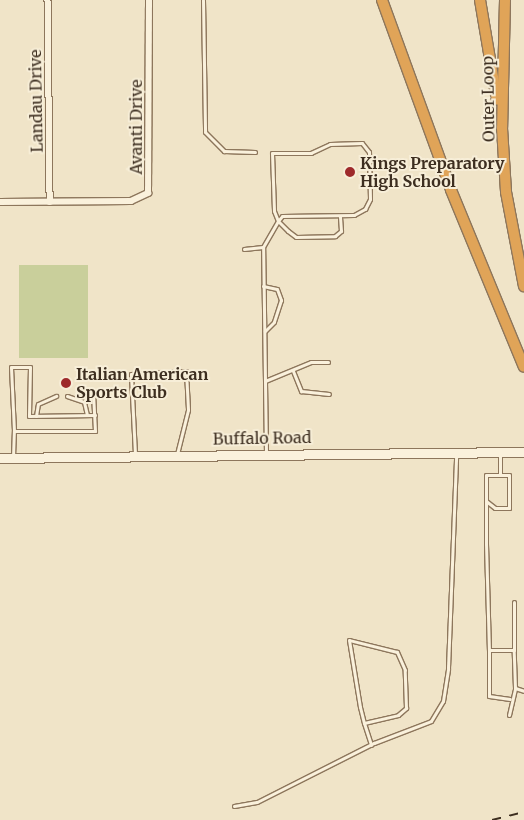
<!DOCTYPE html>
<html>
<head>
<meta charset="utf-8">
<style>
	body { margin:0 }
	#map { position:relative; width:524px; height:820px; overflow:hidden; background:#f0e4c8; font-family:Merriweather,serif }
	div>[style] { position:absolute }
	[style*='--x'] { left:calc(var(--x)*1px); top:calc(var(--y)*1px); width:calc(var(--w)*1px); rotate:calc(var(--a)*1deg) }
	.green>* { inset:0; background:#c9cf9b; transform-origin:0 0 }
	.roads { filter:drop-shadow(1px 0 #8d765c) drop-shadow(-1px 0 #8d765c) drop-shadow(0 1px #8d765c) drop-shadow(0 -1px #8d765c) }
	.lane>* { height:3px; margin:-1.5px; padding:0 1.5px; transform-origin:1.5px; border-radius:1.5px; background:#faf1dc }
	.street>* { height:5.5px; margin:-2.75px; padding:0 2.75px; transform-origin:2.75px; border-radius:2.75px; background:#faf1dc }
	.secondary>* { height:9px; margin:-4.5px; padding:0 4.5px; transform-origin:4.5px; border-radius:4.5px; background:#faf1dc }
	.highway>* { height:10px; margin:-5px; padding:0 5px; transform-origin:5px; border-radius:5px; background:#e0a458 }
	.rail>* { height:2px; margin-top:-1px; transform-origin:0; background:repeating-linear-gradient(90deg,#3d2e20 0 9px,transparent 0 18px) }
	.dots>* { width:14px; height:14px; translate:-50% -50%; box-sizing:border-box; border:2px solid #f7eed8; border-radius:50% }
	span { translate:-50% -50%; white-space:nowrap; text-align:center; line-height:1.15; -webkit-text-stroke:4px #f7eed8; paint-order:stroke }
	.street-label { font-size:16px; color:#3d2e20 }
	.poi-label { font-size:16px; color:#3d2e20; font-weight:700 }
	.left { translate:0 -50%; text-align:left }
</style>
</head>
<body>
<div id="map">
	<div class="green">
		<div style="left:19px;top:265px;width:69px;height:93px"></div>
	</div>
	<div class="roads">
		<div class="lane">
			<div style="--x:203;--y:0;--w:132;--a:89.1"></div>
			<div style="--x:205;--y:132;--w:27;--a:45"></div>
			<div style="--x:224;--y:151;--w:31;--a:2"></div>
			<div style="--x:244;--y:249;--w:19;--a:-6"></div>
			<div style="--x:263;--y:286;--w:14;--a:12"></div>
			<div style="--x:277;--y:289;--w:12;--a:70"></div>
			<div style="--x:281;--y:300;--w:23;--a:108"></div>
			<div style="--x:274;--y:322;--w:13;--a:135"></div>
			<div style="--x:293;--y:371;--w:22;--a:68"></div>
			<div style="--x:301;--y:391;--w:28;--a:6"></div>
			<div style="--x:265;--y:381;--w:50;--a:-22.4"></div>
			<div style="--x:311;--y:362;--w:17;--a:0"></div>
			<div style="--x:67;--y:396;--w:18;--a:19"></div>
			<div style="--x:84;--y:402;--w:13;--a:77"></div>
			<div style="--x:36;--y:416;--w:12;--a:-81"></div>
			<div style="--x:38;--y:404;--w:20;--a:-24"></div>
			<div style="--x:14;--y:431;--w:64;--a:-92.7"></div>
			<div style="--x:11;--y:367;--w:19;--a:0"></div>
			<div style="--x:30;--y:367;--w:49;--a:91.2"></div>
			<div style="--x:29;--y:416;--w:66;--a:-0.9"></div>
			<div style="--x:266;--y:453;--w:206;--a:-90.8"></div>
			<div style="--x:263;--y:247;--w:30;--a:-60"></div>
			<div style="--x:278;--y:221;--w:6;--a:-51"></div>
			<div style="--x:282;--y:216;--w:72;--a:-0.8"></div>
			<div style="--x:354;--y:215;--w:13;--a:-29"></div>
			<div style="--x:365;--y:209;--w:11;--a:-63"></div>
			<div style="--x:370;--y:199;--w:47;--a:-91.2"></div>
			<div style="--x:369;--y:152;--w:11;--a:-128"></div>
			<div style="--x:362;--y:143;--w:32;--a:178"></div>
			<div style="--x:330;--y:144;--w:21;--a:155"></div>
			<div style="--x:311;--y:153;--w:39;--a:180"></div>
			<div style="--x:272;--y:153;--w:58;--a:88"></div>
			<div style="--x:274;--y:211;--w:11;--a:68"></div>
			<div style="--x:278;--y:221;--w:14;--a:45"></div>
			<div style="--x:288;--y:231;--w:10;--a:37"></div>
			<div style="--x:296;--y:237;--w:39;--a:-1"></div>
			<div style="--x:335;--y:236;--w:8;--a:-40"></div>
			<div style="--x:341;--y:231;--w:15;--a:-94"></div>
			<div style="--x:135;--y:454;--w:80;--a:-92.9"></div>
			<div style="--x:131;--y:374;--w:55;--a:-3.1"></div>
			<div style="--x:186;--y:371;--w:39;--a:87"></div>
			<div style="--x:188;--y:410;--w:45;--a:104"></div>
			<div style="--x:13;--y:457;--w:26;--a:-88"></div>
			<div style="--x:14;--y:431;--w:81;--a:0"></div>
			<div style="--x:95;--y:431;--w:37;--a:-93"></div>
			<div style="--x:500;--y:475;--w:22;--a:-90"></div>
			<div style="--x:486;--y:501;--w:11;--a:38"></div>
			<div style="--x:495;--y:508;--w:14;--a:0"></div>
			<div style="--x:509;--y:508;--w:33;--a:-90"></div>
			<div style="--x:509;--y:475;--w:23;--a:180"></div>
			<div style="--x:486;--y:475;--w:69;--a:90"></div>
			<div style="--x:486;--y:544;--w:106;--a:88.4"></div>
			<div style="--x:489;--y:650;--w:25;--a:0"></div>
			<div style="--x:514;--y:650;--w:48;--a:-90"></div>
			<div style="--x:489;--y:650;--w:46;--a:90"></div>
			<div style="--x:489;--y:696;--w:21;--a:8"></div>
			<div style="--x:515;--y:688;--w:9;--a:18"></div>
			<div style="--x:509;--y:715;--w:28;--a:-77"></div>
			<div style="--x:515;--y:688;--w:38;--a:-92"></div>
			<div style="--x:364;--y:723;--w:35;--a:-13"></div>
			<div style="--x:398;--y:715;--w:11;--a:-41"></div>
			<div style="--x:406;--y:708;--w:38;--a:-92"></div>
			<div style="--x:405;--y:670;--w:20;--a:-114"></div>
			<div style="--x:397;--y:652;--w:49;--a:-166"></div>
			<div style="--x:349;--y:640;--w:68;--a:80.7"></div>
			<div style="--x:360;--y:707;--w:16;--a:76"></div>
			<div style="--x:364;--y:723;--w:23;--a:72"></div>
			<div style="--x:234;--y:806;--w:23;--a:-10"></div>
			<div style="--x:257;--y:802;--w:131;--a:-26.8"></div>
			<div style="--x:374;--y:743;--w:61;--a:-21.1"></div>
			<div style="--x:431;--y:721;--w:23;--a:-59"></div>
			<div style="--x:443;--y:701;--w:33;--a:-81"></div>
			<div style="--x:448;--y:668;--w:213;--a:-87.8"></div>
		</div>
		<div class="street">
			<div style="--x:48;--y:0;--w:202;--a:89.4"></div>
			<div style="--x:0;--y:202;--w:131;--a:-0.4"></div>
			<div style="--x:131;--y:201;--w:19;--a:-25"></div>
			<div style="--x:148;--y:193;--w:193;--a:-89.7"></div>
		</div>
		<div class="secondary">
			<div style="--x:0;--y:458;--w:524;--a:-0.66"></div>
		</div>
		<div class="highway">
			<div style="--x:382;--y:0;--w:202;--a:70"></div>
			<div style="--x:451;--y:190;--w:191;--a:67.6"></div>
			<div style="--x:480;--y:0;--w:101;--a:80.4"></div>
			<div style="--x:505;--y:0;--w:128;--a:91.3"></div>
			<div style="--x:502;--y:128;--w:64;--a:86.4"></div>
			<div style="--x:506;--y:192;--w:96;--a:79.2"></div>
		</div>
	</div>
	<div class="rail">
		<div style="--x:492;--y:820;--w:33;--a:-14"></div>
	</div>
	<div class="dots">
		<div style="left:350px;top:172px;background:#9e2a2b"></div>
		<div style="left:66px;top:383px;background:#9e2a2b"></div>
	</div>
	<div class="street-label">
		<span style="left:488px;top:99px;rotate:-91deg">Outer Loop</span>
		<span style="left:36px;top:101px;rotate:-91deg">Landau Drive</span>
		<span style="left:136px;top:127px;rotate:-90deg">Avanti Drive</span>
		<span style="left:262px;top:438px;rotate:-1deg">Buffalo Road</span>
	</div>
	<div class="poi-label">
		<span class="left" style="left:360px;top:172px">Kings Preparatory<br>High School</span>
		<span class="left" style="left:76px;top:383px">Italian American<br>Sports Club</span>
	</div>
</div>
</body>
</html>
